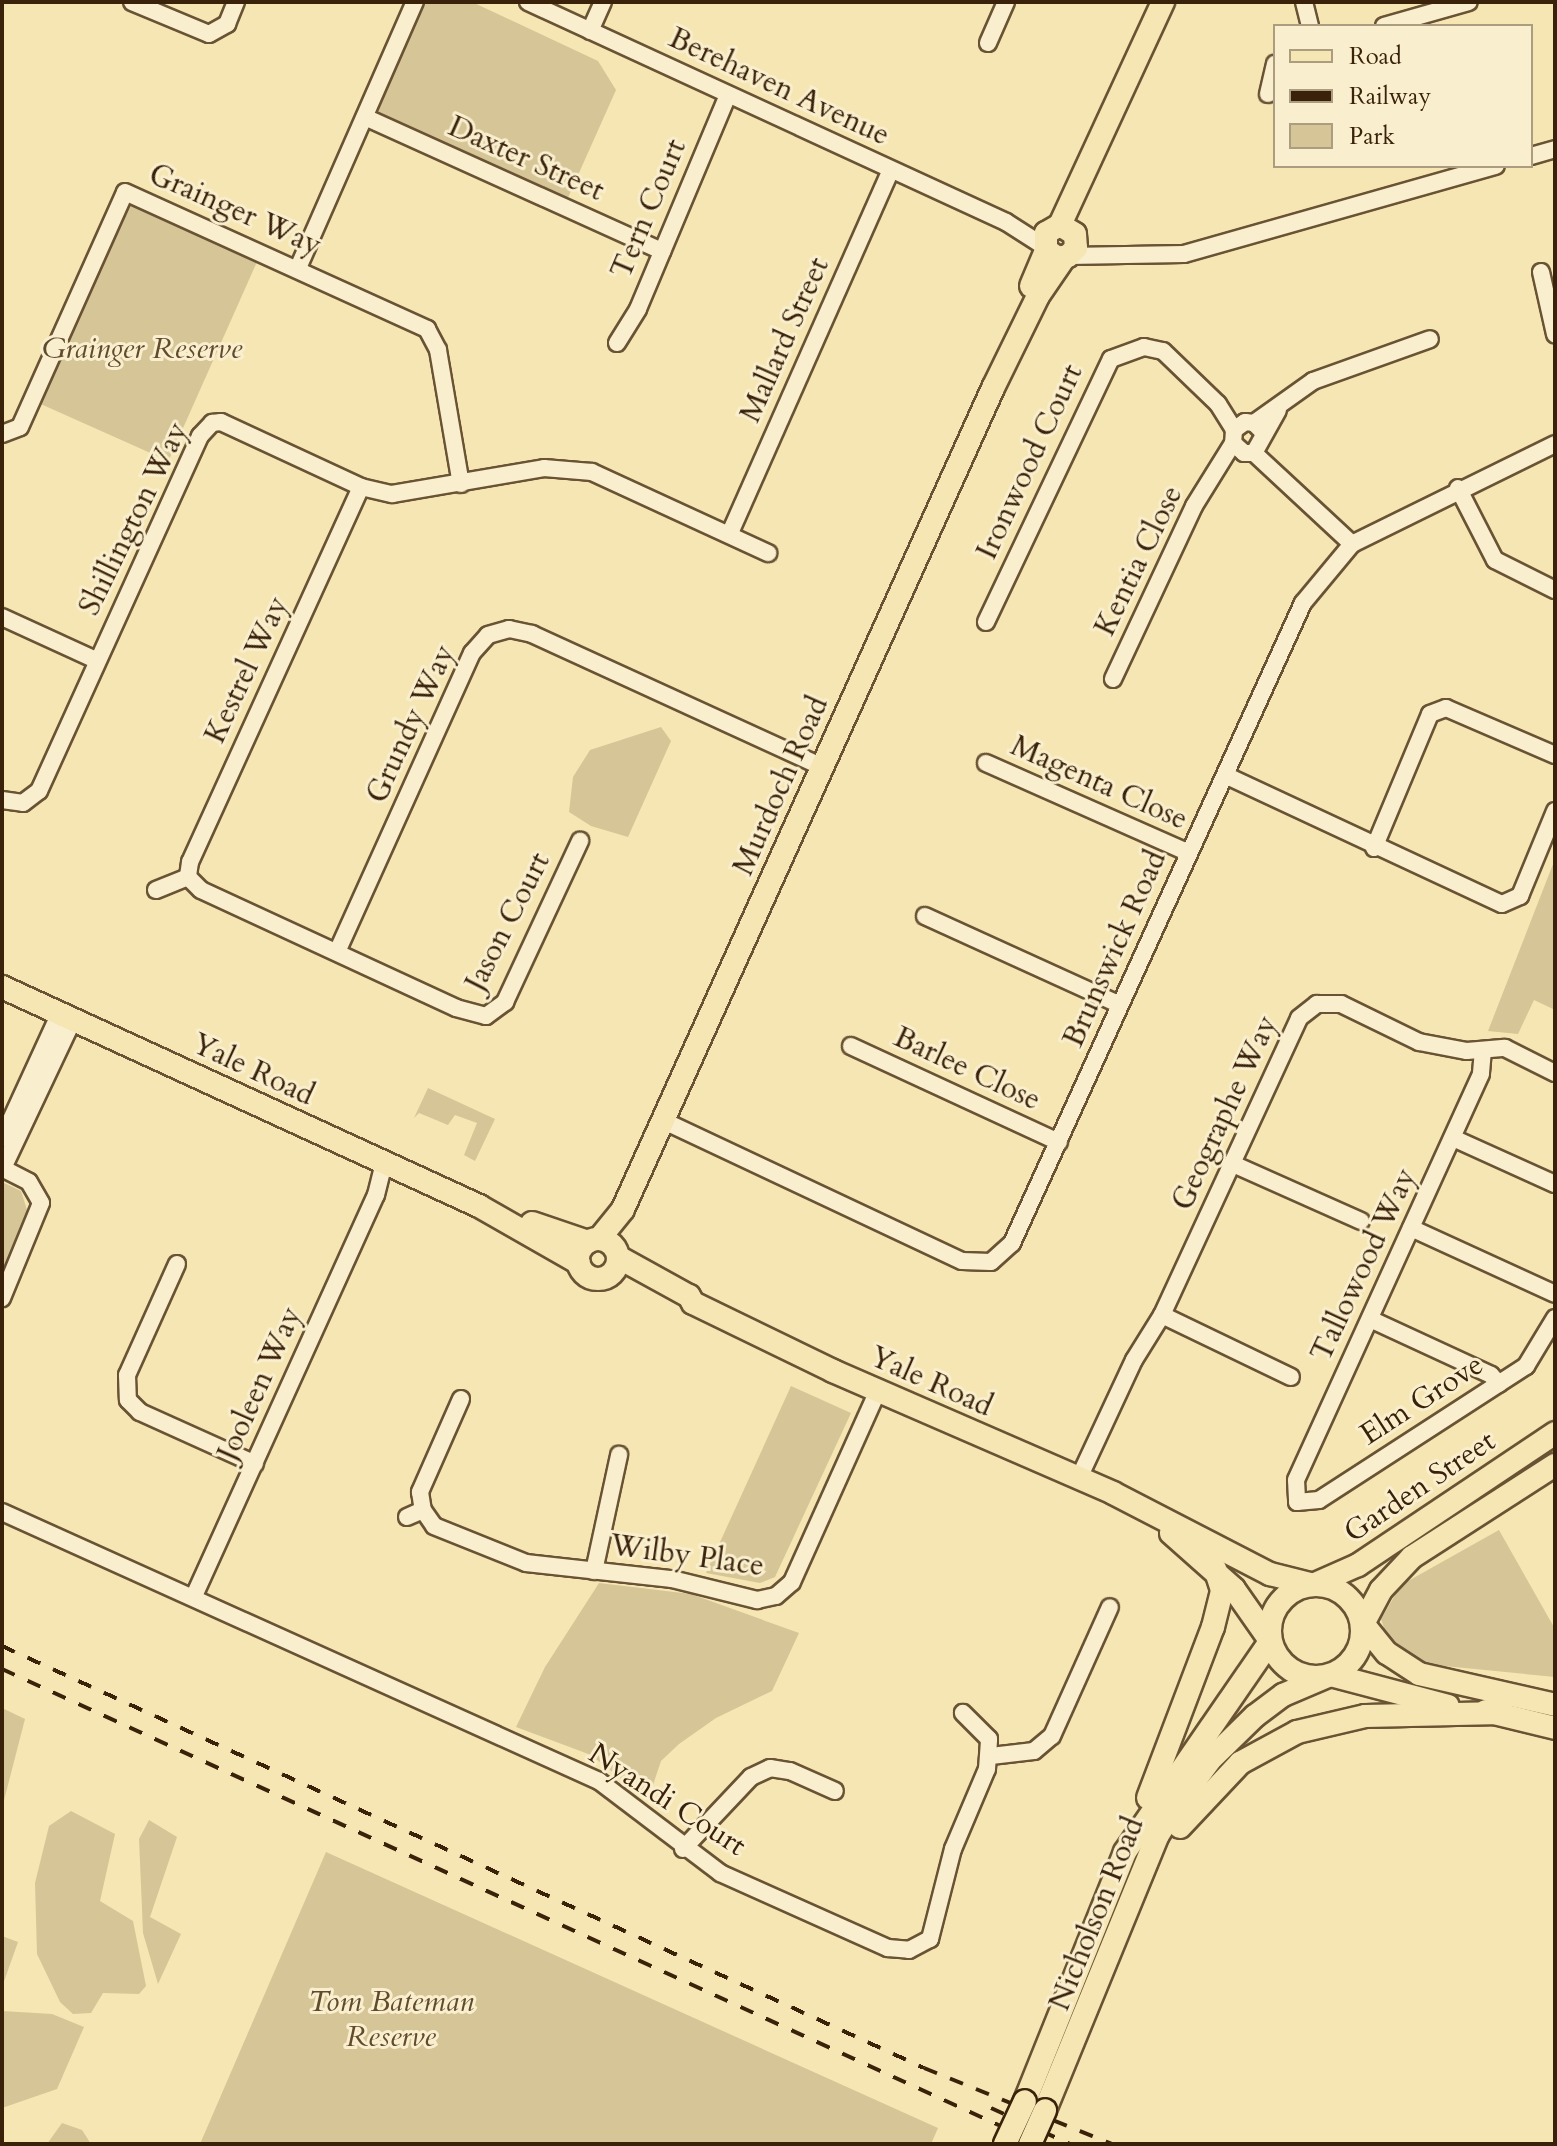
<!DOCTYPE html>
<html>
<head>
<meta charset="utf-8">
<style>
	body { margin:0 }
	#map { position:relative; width:1557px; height:2146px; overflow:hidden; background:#f6e6b3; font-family:Cardo,serif }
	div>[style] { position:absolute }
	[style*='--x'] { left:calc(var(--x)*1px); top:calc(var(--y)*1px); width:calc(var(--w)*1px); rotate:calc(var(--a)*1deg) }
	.green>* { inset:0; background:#d6c596; transform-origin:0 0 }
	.roads { filter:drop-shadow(2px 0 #695334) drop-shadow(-2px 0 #695334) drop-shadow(0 2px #695334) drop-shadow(0 -2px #695334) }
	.minor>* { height:16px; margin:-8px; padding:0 8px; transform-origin:8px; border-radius:8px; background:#f9efce }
	.major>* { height:22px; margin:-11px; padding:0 11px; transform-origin:11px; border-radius:11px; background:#f6e6b3 }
	.major>.ring { margin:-11px; padding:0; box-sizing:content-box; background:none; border:22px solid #f6e6b3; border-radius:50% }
	.rail>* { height:4px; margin-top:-2px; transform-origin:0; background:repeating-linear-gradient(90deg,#3a220a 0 14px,transparent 0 28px) }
	.bridges { filter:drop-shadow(2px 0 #3a220a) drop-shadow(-2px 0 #3a220a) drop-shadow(0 2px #3a220a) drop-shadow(0 -2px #3a220a) }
	.major-bridge>* { height:22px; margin:-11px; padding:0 11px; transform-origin:11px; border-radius:11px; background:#f6e6b3 }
	span { translate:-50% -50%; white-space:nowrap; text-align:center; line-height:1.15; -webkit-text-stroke:6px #f9efce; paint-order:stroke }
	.street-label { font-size:30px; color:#3a220a }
	.park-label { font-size:30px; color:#614b2d; font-style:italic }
	.frame { position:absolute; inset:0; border:4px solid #3a220a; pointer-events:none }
	.legend { position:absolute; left:1273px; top:24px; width:260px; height:144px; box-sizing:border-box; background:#f9efce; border:2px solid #ad9d80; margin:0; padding:10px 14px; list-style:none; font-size:24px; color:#3a220a }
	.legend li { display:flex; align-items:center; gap:16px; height:40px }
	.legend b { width:40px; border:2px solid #ad9d80 }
</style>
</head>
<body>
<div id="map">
	<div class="green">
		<div style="clip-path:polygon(420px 2px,472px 2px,598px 61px,616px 90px,566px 202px,382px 118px,374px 102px)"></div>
		<div style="left:125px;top:192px;width:149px;height:228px;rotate:24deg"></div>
		<div style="clip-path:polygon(661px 727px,671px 741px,628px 837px,591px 826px,569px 812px,573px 777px,590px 750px)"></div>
		<div style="clip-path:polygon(1555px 859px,1555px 1010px,1534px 1000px,1518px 1034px,1488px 1031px)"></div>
		<div style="clip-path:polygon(428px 1088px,495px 1119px,475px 1161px,464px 1155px,477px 1123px,455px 1115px,448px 1125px,419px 1113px,414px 1118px)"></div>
		<div style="clip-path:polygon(2px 1182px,21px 1191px,28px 1213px,2px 1272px)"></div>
		<div style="clip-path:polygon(791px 1386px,851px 1413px,775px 1577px,760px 1583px,706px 1573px)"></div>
		<div style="clip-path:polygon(1499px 1530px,1555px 1629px,1555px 1677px,1434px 1665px,1418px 1661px,1386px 1634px,1381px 1619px,1401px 1585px)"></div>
		<div style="clip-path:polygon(599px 1583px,691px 1594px,799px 1633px,772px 1691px,716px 1718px,679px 1744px,661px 1761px,648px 1800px,591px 1755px,516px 1727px,545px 1667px)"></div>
		<div style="clip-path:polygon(2px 1708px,25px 1719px,2px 1808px)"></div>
		<div style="clip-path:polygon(71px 1811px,115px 1834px,100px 1901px,133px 1921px,146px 1986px,139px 1994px,103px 1993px,91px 2013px,73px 2014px,60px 2002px,37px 1954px,35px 1883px,49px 1826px)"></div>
		<div style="clip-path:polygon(149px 1820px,177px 1837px,150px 1917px,181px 1934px,158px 1984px,143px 1933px,139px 1839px)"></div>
		<div style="clip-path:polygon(326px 1852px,938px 2128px,931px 2144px,200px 2144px)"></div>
		<div style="clip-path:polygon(2px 1936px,18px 1942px,2px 1987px)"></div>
		<div style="clip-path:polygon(2px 2011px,52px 2014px,84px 2027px,57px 2089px,2px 2108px)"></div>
		<div style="clip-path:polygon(62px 2123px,82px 2130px,91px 2144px,47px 2144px)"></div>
	</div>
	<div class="roads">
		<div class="minor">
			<div style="--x:132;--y:2;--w:83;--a:22.6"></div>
			<div style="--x:209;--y:34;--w:21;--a:-29"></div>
			<div style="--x:227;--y:24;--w:24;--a:-68"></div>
			<div style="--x:528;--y:2;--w:526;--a:24.71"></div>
			<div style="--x:1006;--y:222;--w:46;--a:32.7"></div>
			<div style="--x:1304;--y:2;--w:25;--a:76"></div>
			<div style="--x:1384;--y:26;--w:88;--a:-15.8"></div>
			<div style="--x:590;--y:31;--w:32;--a:-66"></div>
			<div style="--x:988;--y:43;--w:45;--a:-66.3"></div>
			<div style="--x:1268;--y:94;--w:31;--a:-77"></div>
			<div style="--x:367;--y:118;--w:324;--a:24.3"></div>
			<div style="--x:1531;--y:156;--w:25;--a:-16"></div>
			<div style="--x:1068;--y:256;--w:116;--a:-1"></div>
			<div style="--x:1184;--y:254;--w:324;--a:-15.8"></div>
			<div style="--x:298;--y:268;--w:291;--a:-66.3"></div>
			<div style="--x:1541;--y:272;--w:64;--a:77.3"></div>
			<div style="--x:617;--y:343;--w:40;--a:-58"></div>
			<div style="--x:638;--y:309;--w:232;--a:-67.2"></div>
			<div style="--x:1254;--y:423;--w:72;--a:-35.4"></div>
			<div style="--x:1313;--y:381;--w:124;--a:-19.7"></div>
			<div style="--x:1264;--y:433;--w:14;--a:-135"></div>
			<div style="--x:1254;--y:423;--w:9;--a:-174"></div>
			<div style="--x:1245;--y:422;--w:14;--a:144"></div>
			<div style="--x:1234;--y:430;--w:13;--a:94"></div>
			<div style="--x:1233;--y:443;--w:15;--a:42"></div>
			<div style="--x:1244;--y:453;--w:10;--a:0"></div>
			<div style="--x:1254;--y:453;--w:49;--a:-60.8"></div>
			<div style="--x:2;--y:434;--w:19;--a:-21"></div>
			<div style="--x:20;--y:427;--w:257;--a:-65.9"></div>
			<div style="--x:125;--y:192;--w:332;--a:24.4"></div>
			<div style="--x:427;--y:329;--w:24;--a:62"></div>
			<div style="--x:438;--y:350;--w:136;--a:80.3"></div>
			<div style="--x:1254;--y:453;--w:134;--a:42.9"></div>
			<div style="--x:361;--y:487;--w:412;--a:114.5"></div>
			<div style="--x:190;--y:862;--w:15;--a:98"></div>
			<div style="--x:188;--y:877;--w:18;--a:45"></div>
			<div style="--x:201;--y:890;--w:281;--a:24.8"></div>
			<div style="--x:456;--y:1008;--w:31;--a:15"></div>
			<div style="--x:486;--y:1016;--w:24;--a:-36"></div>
			<div style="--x:505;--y:1002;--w:178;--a:-65"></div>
			<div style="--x:1458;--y:488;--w:81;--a:62.8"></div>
			<div style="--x:1495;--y:560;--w:67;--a:26.6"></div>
			<div style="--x:730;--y:533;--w:397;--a:-66.1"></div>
			<div style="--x:2;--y:617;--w:103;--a:24.6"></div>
			<div style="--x:986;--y:622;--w:291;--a:-64.6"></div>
			<div style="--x:1111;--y:359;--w:35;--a:-20"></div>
			<div style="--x:1144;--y:347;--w:19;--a:12"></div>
			<div style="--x:1163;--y:351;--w:76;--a:43.9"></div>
			<div style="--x:1218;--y:404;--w:31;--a:58"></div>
			<div style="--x:1113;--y:679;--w:191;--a:-64.9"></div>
			<div style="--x:1194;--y:506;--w:74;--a:-58.2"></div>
			<div style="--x:986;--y:763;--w:222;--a:23.9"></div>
			<div style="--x:1227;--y:776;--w:303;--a:25"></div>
			<div style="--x:1502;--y:904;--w:20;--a:-24"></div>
			<div style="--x:1520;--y:896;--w:92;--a:-67.6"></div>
			<div style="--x:2;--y:800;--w:21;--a:8"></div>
			<div style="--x:23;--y:803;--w:20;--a:-37"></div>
			<div style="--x:39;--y:791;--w:390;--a:-65.6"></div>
			<div style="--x:200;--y:436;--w:18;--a:-47"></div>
			<div style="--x:212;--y:423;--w:9;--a:-6"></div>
			<div style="--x:221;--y:422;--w:154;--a:24.9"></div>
			<div style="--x:361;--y:487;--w:32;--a:13"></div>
			<div style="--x:392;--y:494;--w:154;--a:-9.7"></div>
			<div style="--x:544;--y:468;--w:48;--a:4.8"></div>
			<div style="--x:592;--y:472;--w:194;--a:24.7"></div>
			<div style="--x:1374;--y:848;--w:145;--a:-67.3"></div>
			<div style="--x:1430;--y:714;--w:17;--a:-21"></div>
			<div style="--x:1446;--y:708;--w:119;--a:23.3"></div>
			<div style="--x:156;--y:890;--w:35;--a:-22"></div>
			<div style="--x:925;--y:916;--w:214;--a:24.5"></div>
			<div style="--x:337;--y:952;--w:328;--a:-65.7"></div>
			<div style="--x:472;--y:653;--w:24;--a:-48"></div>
			<div style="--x:488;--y:635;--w:22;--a:-16"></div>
			<div style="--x:509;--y:629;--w:24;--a:12"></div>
			<div style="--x:532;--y:634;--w:319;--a:24.6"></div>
			<div style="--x:851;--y:1046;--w:229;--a:24.8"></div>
			<div style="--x:1483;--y:1050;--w:24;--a:95"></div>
			<div style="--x:1481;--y:1074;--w:446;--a:114.5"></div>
			<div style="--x:1296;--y:1480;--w:22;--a:87"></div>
			<div style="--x:1297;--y:1502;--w:22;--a:-5"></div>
			<div style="--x:1319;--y:1500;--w:247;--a:-32.9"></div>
			<div style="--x:1526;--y:1366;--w:56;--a:-58.9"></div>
			<div style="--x:664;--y:1121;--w:329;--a:25.2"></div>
			<div style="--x:962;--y:1261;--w:29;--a:2"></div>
			<div style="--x:991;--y:1262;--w:28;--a:-42"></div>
			<div style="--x:1012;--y:1243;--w:703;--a:-65.55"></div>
			<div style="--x:1303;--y:603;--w:77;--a:-50.3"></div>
			<div style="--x:1352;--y:544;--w:226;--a:-26.2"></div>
			<div style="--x:1453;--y:1138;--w:112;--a:24.3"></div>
			<div style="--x:2;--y:1139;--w:139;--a:-65.3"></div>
			<div style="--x:1233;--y:1164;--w:140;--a:24"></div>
			<div style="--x:2;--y:1168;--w:30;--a:27"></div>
			<div style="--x:29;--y:1182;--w:24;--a:60"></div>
			<div style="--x:41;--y:1203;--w:103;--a:112.3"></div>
			<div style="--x:3;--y:1168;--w:164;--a:-64.7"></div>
			<div style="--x:1411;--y:1228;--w:158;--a:24.6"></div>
			<div style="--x:177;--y:1264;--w:122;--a:114.2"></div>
			<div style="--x:127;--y:1375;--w:25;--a:88"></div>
			<div style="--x:128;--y:1400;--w:17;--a:45"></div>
			<div style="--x:140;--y:1412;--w:126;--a:24.3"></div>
			<div style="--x:1162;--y:1315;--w:143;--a:25.7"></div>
			<div style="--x:1370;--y:1319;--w:133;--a:24.8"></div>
			<div style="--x:1491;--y:1375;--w:12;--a:48"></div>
			<div style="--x:461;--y:1399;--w:102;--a:113.8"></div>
			<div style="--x:420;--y:1492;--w:18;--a:81"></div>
			<div style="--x:423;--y:1510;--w:19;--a:55"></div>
			<div style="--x:434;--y:1526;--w:99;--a:21.9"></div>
			<div style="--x:526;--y:1563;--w:147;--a:6.3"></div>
			<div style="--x:672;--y:1579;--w:88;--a:13.9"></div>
			<div style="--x:757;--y:1600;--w:19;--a:-12"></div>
			<div style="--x:776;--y:1596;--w:21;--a:-41"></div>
			<div style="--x:792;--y:1582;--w:209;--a:-65.8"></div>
			<div style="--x:1078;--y:1480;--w:132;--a:-65"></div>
			<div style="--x:1134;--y:1360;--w:53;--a:-58.1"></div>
			<div style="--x:1162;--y:1315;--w:327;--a:-65.2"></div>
			<div style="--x:1299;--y:1018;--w:23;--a:-38"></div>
			<div style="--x:1317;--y:1004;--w:24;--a:0"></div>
			<div style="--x:1341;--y:1004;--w:87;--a:26"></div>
			<div style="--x:1419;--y:1042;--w:49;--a:10.6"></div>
			<div style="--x:1467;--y:1051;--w:38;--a:-5"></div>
			<div style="--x:1505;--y:1048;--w:56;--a:26.6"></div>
			<div style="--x:2;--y:1512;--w:655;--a:24.26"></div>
			<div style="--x:599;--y:1781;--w:152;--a:37.2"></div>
			<div style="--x:720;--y:1873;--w:184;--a:24.1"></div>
			<div style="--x:888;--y:1948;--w:21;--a:5"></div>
			<div style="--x:909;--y:1950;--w:24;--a:-28"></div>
			<div style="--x:930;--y:1939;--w:93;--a:-75.7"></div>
			<div style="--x:953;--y:1849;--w:87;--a:-67"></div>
			<div style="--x:987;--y:1769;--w:30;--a:-86"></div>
			<div style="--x:989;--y:1739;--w:37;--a:-135"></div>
			<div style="--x:407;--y:1517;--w:17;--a:-24"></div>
			<div style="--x:594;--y:1571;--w:119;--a:-77.8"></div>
			<div style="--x:194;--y:1596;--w:440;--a:-65.6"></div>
			<div style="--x:376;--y:1195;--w:33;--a:-76"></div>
			<div style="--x:991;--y:1756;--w:43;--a:-6.6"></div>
			<div style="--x:1034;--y:1751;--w:23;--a:-40"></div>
			<div style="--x:1052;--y:1736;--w:141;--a:-65.8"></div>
			<div style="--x:683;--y:1849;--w:99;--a:-46.6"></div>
			<div style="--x:751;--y:1777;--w:21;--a:-25"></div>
			<div style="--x:770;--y:1768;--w:20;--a:9"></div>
			<div style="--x:790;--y:1771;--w:49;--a:24"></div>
		</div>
		<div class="major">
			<div style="--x:1060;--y:225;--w:246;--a:-65.2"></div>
			<div style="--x:1031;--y:286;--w:39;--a:-67"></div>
			<div style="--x:1046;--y:250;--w:17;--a:-90"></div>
			<div style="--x:1046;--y:233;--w:16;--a:-30"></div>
			<div style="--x:1060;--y:225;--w:17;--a:31"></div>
			<div style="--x:1075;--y:234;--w:14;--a:86"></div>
			<div style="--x:1076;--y:248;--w:11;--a:135"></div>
			<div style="--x:1068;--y:256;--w:10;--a:169"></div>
			<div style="--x:1058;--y:258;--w:14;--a:-146"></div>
			<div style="--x:2;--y:987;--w:525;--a:24.66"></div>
			<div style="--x:479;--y:1206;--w:115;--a:29.7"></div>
			<div style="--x:532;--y:1223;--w:59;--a:18.7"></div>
			<div class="ring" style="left:578px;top:1239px;width:18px;height:18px"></div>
			<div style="--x:599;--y:1239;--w:38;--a:-51"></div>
			<div style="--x:623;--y:1209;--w:901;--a:-65.74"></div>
			<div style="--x:993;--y:388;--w:102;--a:-63.9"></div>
			<div style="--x:1038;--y:296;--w:46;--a:-55.6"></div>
			<div style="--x:618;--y:1257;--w:81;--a:28.8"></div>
			<div style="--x:689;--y:1296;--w:8;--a:60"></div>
			<div style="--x:693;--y:1303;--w:156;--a:25.9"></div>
			<div style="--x:833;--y:1371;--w:305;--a:23.5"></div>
			<div style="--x:1113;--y:1493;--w:177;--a:27.3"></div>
			<div style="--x:1270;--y:1574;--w:41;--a:14"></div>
			<div style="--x:1171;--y:1533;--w:84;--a:41.6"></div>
			<div style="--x:1234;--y:1589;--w:61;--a:55"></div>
			<div style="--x:1315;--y:1584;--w:47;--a:-23.8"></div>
			<div style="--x:1358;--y:1565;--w:237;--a:-33.8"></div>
			<div class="ring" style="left:1270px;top:1585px;width:70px;height:70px"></div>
			<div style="--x:1364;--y:1622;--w:36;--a:-62"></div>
			<div style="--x:1381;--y:1590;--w:45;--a:-46.8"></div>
			<div style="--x:1412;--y:1557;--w:170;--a:-32.8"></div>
			<div style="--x:1364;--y:1625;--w:36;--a:51"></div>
			<div style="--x:1387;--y:1653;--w:38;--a:33"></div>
			<div style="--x:1419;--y:1674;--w:139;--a:12.8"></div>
			<div style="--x:1331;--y:1675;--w:121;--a:14.8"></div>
			<div style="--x:1486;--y:1711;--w:71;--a:13.8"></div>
			<div style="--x:1148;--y:1798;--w:183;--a:-69.2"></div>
			<div style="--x:1213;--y:1627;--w:38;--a:-76"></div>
			<div style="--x:1222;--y:1590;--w:22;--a:-108"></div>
			<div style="--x:1180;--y:1827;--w:88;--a:-46.8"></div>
			<div style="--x:1240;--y:1763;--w:65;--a:-28.5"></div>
			<div style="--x:1297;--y:1732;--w:70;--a:-13.2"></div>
			<div style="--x:1365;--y:1716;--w:137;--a:-1.3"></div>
			<div style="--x:1025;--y:2101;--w:268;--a:-68.1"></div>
			<div style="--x:1125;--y:1852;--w:255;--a:-55.4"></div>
			<div style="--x:1045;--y:2110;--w:297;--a:-67.7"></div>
			<div style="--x:1158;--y:1835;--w:34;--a:-58"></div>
			<div style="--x:1176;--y:1806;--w:57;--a:-53.5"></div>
			<div style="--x:1210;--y:1760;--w:63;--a:-44.4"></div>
			<div style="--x:1255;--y:1716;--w:35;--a:-37"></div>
			<div style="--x:1283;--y:1695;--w:49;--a:-22.9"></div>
		</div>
	</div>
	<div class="rail">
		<div style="--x:2;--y:1646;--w:1014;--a:24.59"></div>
		<div style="--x:924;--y:2068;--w:203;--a:22"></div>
		<div style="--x:2;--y:1669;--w:1142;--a:24.59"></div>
		<div style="--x:991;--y:2108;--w:87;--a:24.5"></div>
	</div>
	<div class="bridges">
		<div class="major-bridge">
			<div style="--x:1005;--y:2144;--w:47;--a:-65.1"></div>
			<div style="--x:1030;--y:2144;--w:37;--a:-66"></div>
		</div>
	</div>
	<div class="street-label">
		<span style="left:779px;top:87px;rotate:25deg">Berehaven Avenue</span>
		<span style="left:526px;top:159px;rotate:24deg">Daxter Street</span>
		<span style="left:649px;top:209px;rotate:-67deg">Tern Court</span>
		<span style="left:235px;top:210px;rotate:24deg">Grainger Way</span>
		<span style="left:785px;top:340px;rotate:-66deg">Mallard Street</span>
		<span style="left:1030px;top:462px;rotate:-65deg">Ironwood Court</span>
		<span style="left:134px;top:519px;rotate:-64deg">Shillington Way</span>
		<span style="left:1139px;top:561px;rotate:-64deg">Kentia Close</span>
		<span style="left:247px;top:670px;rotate:-65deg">Kestrel Way</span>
		<span style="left:411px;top:724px;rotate:-65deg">Grundy Way</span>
		<span style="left:1099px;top:783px;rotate:24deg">Magenta Close</span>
		<span style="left:781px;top:786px;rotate:-66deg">Murdoch Road</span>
		<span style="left:508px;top:922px;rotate:-63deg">Jason Court</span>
		<span style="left:1115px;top:949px;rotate:-66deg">Brunswick Road</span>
		<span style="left:967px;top:1069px;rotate:25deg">Barlee Close</span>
		<span style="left:253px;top:1070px;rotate:25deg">Yale Road</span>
		<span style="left:1225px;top:1113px;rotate:-65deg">Geographe Way</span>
		<span style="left:1364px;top:1265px;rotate:-65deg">Tallowood Way</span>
		<span style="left:931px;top:1382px;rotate:24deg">Yale Road</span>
		<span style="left:260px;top:1384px;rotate:-66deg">Jooleen Way</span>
		<span style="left:1422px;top:1400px;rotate:-33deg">Elm Grove</span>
		<span style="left:1420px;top:1487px;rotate:-34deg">Garden Street</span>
		<span style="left:687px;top:1556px;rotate:8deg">Wilby Place</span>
		<span style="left:667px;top:1800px;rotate:33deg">Nyandi Court</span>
		<span style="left:1097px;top:1914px;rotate:-68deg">Nicholson Road</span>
	</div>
	<div class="park-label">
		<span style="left:142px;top:349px">Grainger Reserve</span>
		<span style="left:391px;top:2019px">Tom Bateman<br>Reserve</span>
	</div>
	<div class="frame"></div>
	<ul class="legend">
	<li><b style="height:10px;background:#f6e6b3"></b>Road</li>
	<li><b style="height:10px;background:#3a220a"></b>Railway</li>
	<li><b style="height:22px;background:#d6c596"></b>Park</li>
	</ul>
</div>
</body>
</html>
